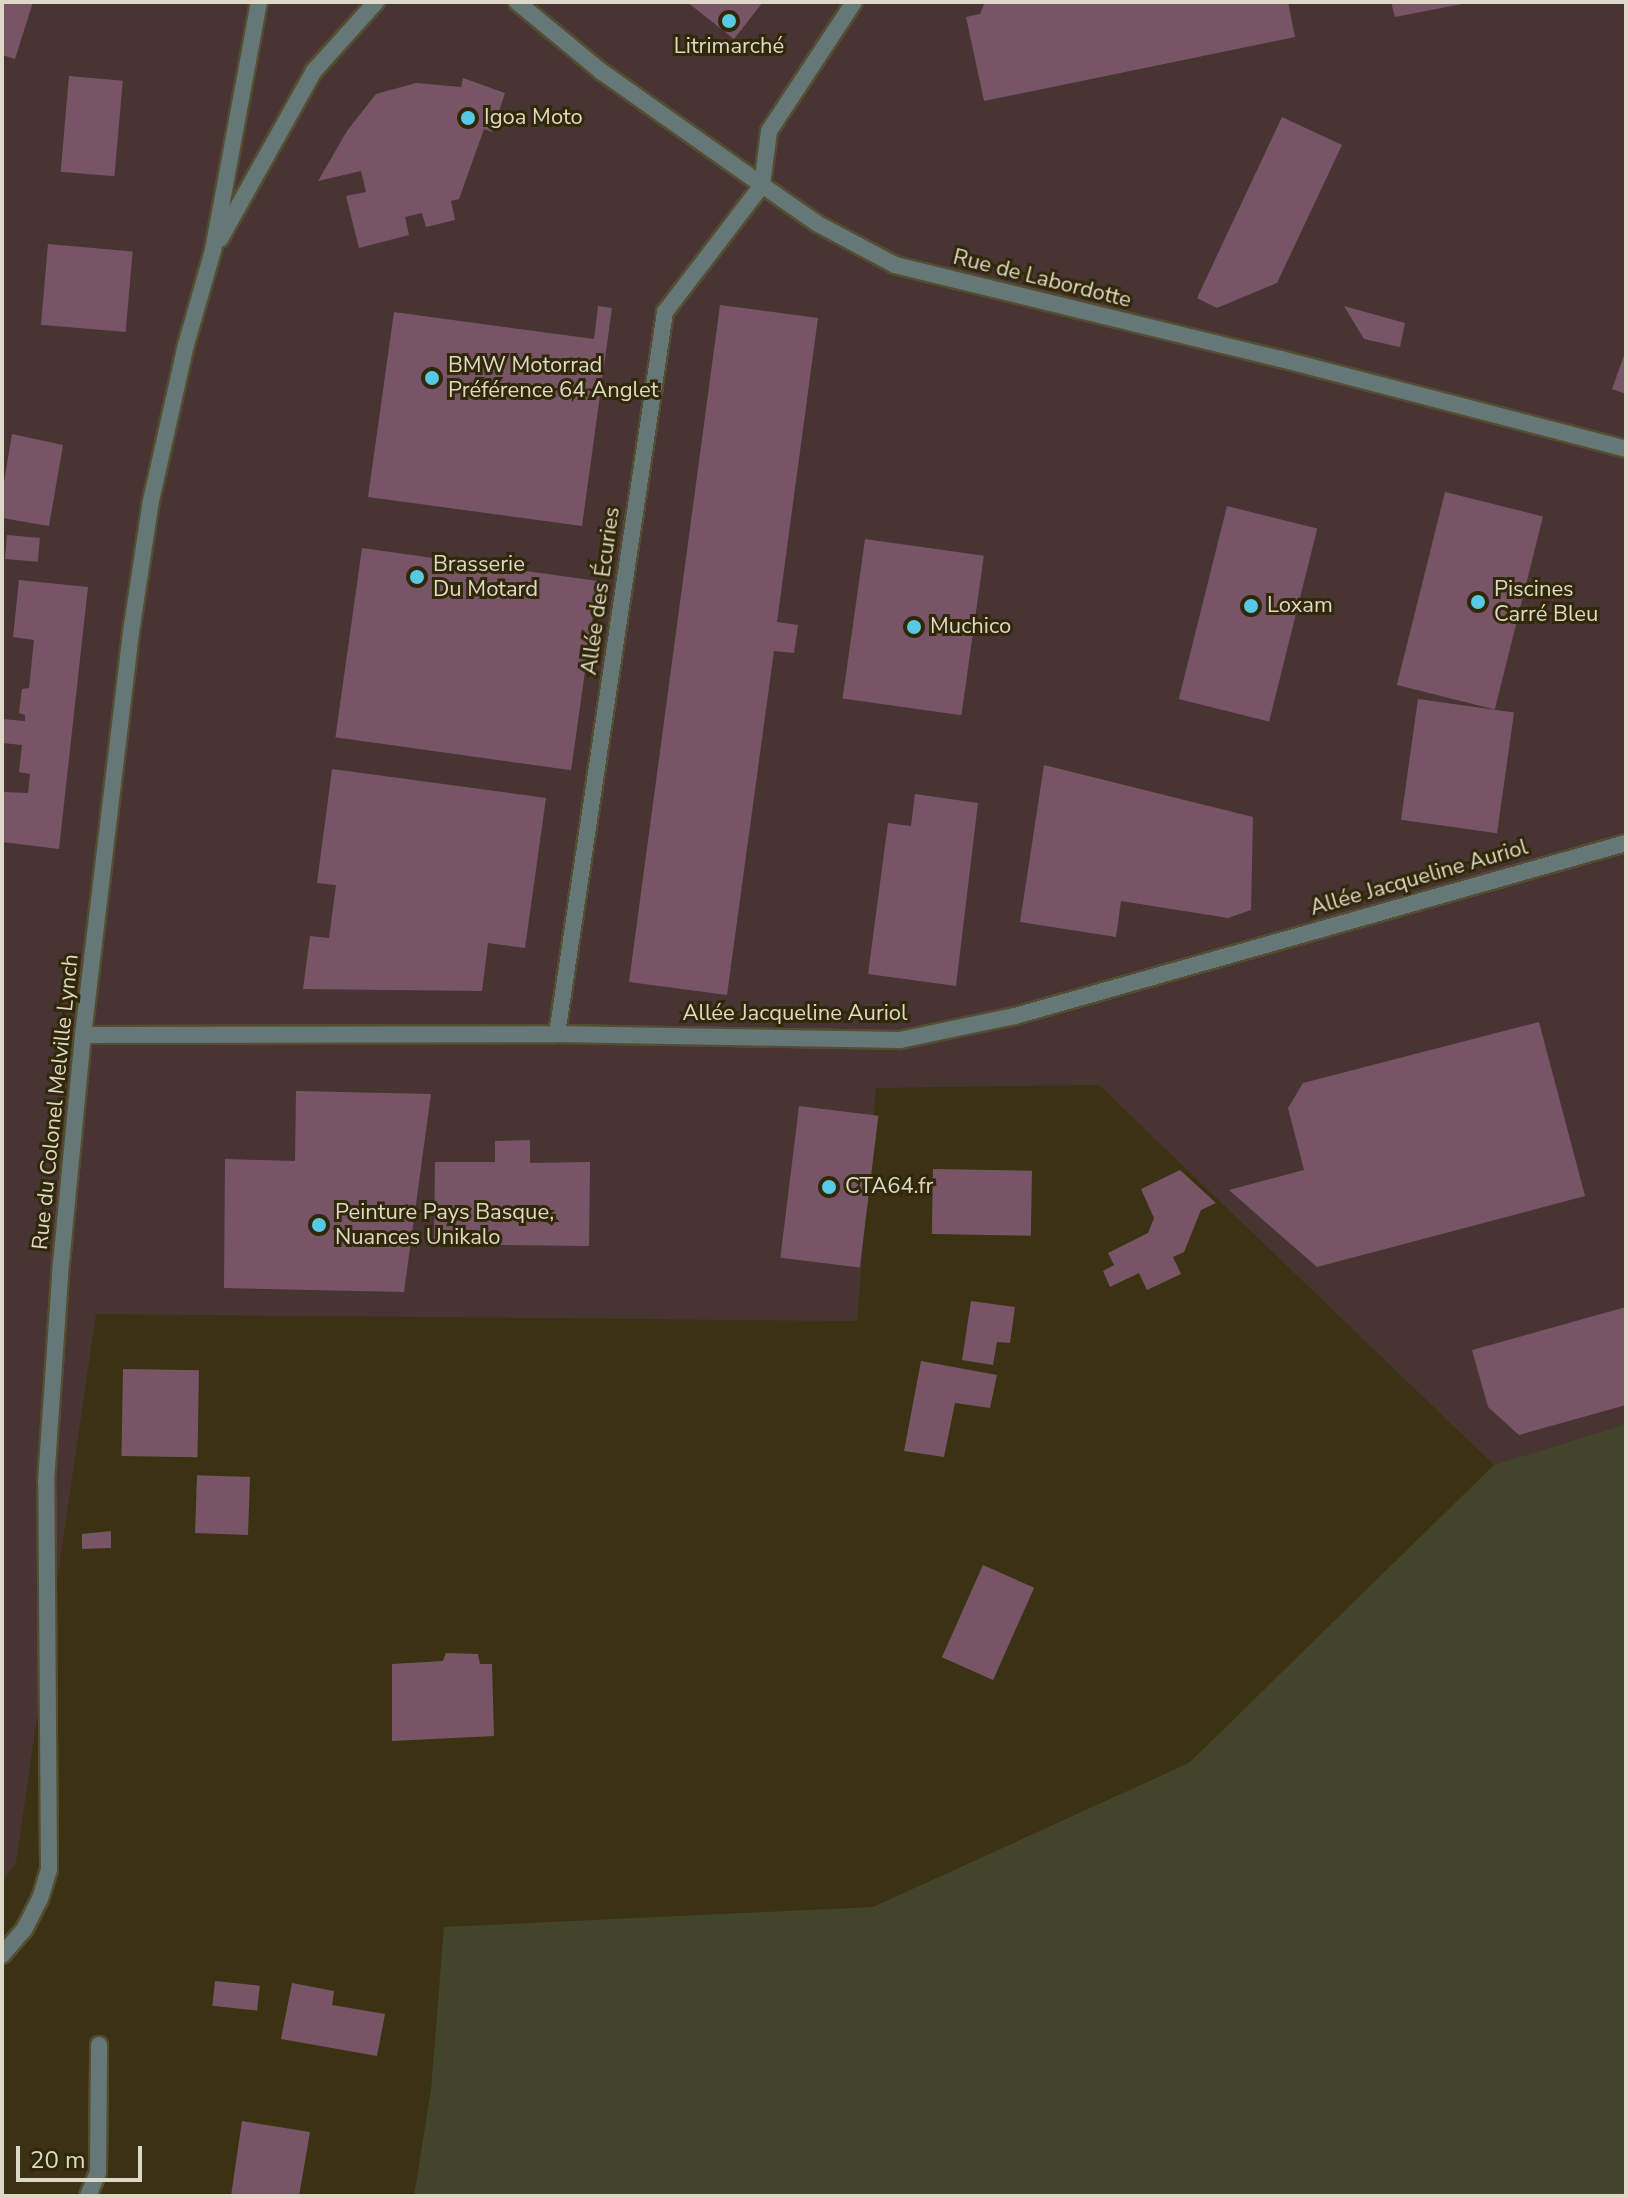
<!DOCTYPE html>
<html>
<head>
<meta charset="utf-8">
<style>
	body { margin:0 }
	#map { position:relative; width:1628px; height:2198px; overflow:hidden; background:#3b3214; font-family:"Nunito Sans",sans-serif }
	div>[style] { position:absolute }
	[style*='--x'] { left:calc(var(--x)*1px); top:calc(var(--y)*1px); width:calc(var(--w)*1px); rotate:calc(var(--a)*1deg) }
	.industrial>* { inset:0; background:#493434 }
	.green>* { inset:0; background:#42452c }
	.building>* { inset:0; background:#756; transform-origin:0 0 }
	.roads { filter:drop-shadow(2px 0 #554d31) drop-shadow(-2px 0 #554d31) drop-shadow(0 2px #554d31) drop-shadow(0 -2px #554d31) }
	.service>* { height:16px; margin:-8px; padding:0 8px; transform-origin:8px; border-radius:8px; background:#657877 }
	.minor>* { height:16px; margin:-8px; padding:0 8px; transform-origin:8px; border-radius:8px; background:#657877 }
	.tertiary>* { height:16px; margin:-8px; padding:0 8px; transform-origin:8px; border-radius:8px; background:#657877 }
	.dots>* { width:22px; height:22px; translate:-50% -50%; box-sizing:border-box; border:4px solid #31280a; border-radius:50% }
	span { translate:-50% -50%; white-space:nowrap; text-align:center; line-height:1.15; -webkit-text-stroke:6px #31280a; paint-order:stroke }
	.poi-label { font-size:22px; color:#ddd8c7 }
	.left { translate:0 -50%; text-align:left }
	.street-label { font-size:22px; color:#ddd8c7 }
	.frame { position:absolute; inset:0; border:4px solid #ddd8c7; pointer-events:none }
	.scale { position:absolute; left:16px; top:2146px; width:126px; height:36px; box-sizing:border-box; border:4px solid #ddd8c7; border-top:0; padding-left:10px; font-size:24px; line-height:28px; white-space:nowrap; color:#ddd8c7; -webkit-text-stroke:6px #31280a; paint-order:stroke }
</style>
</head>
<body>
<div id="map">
	<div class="industrial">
		<div style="clip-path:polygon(2px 2px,1626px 2px,1626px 1424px,1494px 1465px,1099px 1085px,876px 1088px,857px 1321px,96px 1314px,16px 1862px,2px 1883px)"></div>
	</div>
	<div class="green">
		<div style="clip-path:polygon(1626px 1424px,1626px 2196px,414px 2196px,431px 2090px,444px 1927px,873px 1907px,1189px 1763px,1494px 1465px)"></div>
	</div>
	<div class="building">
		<div style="clip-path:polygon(2px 2px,33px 2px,15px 59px,2px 55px)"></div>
		<div style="clip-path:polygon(687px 2px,763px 2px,734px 39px)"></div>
		<div style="clip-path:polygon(985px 2px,1288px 2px,1295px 37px,984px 101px,966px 17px,980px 14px)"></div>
		<div style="clip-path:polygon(1391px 2px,1467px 2px,1467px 3px,1395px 17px)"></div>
		<div style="left:69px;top:76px;width:54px;height:96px;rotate:5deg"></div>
		<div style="clip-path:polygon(463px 78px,505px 93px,492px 132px,484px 129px,459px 199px,451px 201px,455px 220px,426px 227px,422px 213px,405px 217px,409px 235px,359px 248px,346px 196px,366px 192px,361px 171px,318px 181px,347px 131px,376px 94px,416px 83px,461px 87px)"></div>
		<div style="clip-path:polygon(1282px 117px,1342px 145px,1277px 283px,1217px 308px,1197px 298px)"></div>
		<div style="left:48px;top:244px;width:85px;height:81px;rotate:5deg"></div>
		<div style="clip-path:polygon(720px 305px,818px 318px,777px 622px,798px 625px,794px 653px,774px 651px,727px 995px,629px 982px)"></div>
		<div style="clip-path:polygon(598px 306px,612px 308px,582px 526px,368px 497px,394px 312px,594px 339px)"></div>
		<div style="clip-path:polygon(1344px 306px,1405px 323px,1400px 347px,1364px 339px)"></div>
		<div style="clip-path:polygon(1626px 350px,1626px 394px,1612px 389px)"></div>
		<div style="clip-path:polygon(12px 434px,63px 445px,49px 526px,2px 518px,2px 494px)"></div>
		<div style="left:1445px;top:492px;width:101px;height:199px;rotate:14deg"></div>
		<div style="left:1227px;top:506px;width:93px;height:199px;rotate:14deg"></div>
		<div style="left:7px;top:535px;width:33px;height:24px;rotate:5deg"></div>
		<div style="left:865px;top:539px;width:120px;height:161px;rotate:8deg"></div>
		<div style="left:362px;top:548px;width:238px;height:191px;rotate:8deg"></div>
		<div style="clip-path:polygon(19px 580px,88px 587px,59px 849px,2px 842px,4px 792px,28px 793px,30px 774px,19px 772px,22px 745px,2px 743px,2px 719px,25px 721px,25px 715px,19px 713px,22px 689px,29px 688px,34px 640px,13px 637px)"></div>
		<div style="left:1418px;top:699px;width:97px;height:122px;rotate:8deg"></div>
		<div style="clip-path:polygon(1044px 765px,1253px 817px,1251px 910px,1228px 918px,1121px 901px,1116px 937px,1020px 922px)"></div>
		<div style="clip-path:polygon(332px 769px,546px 798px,525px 948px,488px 943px,482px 991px,303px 989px,310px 936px,329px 938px,336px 885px,317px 883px)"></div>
		<div style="clip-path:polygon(915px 794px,978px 803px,956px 986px,868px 974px,888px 823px,911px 826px)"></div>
		<div style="clip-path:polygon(1539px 1022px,1585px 1196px,1317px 1267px,1229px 1190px,1304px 1170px,1288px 1108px,1303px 1083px)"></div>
		<div style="clip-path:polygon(296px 1091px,431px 1094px,404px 1292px,224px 1288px,225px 1159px,295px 1161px)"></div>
		<div style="left:799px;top:1106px;width:80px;height:153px;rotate:7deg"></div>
		<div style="clip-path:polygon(530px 1140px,530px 1163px,590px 1162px,589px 1246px,434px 1244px,435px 1162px,495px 1162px,495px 1141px)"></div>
		<div style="left:933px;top:1169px;width:99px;height:65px;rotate:1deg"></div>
		<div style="clip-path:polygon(1180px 1170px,1216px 1203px,1201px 1210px,1184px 1252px,1173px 1257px,1181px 1274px,1147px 1290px,1139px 1273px,1110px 1287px,1103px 1271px,1114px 1265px,1108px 1253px,1148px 1233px,1154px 1218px,1141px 1189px)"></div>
		<div style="clip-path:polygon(971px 1301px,1015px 1307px,1010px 1343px,997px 1342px,993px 1365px,962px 1360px)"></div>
		<div style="clip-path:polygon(1626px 1307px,1626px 1405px,1519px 1435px,1488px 1407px,1472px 1350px)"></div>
		<div style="clip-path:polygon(921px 1361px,997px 1375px,990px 1408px,955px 1403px,944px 1457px,904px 1451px)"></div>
		<div style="left:123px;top:1369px;width:76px;height:87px;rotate:1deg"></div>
		<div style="left:250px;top:1477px;width:58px;height:53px;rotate:92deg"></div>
		<div style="clip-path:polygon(111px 1531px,111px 1548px,82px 1549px,82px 1534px)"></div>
		<div style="left:983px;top:1565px;width:56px;height:101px;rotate:24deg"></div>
		<div style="clip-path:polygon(446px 1653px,478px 1654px,480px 1664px,492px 1664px,494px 1736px,392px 1741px,392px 1664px,443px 1661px)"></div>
		<div style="left:215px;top:1981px;width:45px;height:25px;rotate:6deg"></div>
		<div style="clip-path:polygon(292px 1983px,334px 1991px,332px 2005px,385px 2014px,377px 2056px,281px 2039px)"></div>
		<div style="clip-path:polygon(242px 2121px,310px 2132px,299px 2196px,231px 2196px)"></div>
	</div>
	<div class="roads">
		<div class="service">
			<div style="--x:88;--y:2196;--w:26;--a:-67"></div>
			<div style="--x:98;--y:2172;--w:127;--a:-89.5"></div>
		</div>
		<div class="minor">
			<div style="--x:517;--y:2;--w:110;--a:39.5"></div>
			<div style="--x:602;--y:72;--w:196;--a:35.2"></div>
			<div style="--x:762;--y:185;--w:68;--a:34.9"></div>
			<div style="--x:818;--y:224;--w:87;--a:28"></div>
			<div style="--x:895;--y:265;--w:397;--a:13.7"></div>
			<div style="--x:1281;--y:359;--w:357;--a:14.6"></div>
			<div style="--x:762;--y:185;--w:54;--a:-82.6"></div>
			<div style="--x:769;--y:131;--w:154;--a:-56.6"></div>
			<div style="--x:557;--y:1034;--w:730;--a:-81.49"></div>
			<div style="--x:665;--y:312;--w:160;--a:-52.6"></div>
			<div style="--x:83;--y:1035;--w:474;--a:-0.1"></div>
			<div style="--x:557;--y:1034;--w:343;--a:1"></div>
			<div style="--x:900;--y:1040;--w:117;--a:-11.8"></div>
			<div style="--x:1015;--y:1016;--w:635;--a:-15.81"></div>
		</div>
		<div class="tertiary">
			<div style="--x:220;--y:239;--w:193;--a:-60.8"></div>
			<div style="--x:314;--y:71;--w:93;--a:-48.1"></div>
			<div style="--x:2;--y:1955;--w:33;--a:-49"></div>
			<div style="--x:24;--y:1930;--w:35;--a:-63"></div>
			<div style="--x:40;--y:1899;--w:31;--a:-73"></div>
			<div style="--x:49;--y:1869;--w:387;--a:-90.4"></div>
			<div style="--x:46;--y:1482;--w:208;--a:-86.1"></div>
			<div style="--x:60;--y:1274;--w:240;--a:-84.5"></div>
			<div style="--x:83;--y:1035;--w:412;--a:-83.2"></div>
			<div style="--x:132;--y:626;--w:126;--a:-81.4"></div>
			<div style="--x:151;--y:501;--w:160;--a:-77.4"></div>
			<div style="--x:186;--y:345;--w:99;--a:-74.1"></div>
			<div style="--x:213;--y:250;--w:252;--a:-79.5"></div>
		</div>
	</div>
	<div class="dots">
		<div style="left:729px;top:21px;background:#58c9e4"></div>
		<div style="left:468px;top:118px;background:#58c9e4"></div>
		<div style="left:432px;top:378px;background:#58c9e4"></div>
		<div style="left:417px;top:577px;background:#58c9e4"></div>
		<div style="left:1478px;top:602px;background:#58c9e4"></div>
		<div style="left:1251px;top:606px;background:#58c9e4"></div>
		<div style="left:914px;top:627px;background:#58c9e4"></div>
		<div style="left:829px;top:1187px;background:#58c9e4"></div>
		<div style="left:319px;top:1225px;background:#58c9e4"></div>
	</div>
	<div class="poi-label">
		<span style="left:729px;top:47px">Litrimarché</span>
		<span class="left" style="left:484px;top:118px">Igoa Moto</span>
		<span class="left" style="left:448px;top:378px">BMW Motorrad<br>Préférence 64 Anglet</span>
		<span class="left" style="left:433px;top:577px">Brasserie<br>Du Motard</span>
		<span class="left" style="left:1494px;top:602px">Piscines<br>Carré Bleu</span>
		<span class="left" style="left:1267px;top:606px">Loxam</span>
		<span class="left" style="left:930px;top:627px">Muchico</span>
		<span class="left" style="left:845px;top:1187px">CTA64.fr</span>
		<span class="left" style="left:335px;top:1225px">Peinture Pays Basque,<br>Nuances Unikalo</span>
	</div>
	<div class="street-label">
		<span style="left:1042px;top:279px;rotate:14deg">Rue de Labordotte</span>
		<span style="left:601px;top:591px;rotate:-82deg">Allée des Écuries</span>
		<span style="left:1419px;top:878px;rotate:-16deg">Allée Jacqueline Auriol</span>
		<span style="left:795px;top:1014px">Allée Jacqueline Auriol</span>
		<span style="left:56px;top:1102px;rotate:-84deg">Rue du Colonel Melville Lynch</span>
	</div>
	<div class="frame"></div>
	<div class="scale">20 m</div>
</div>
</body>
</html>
